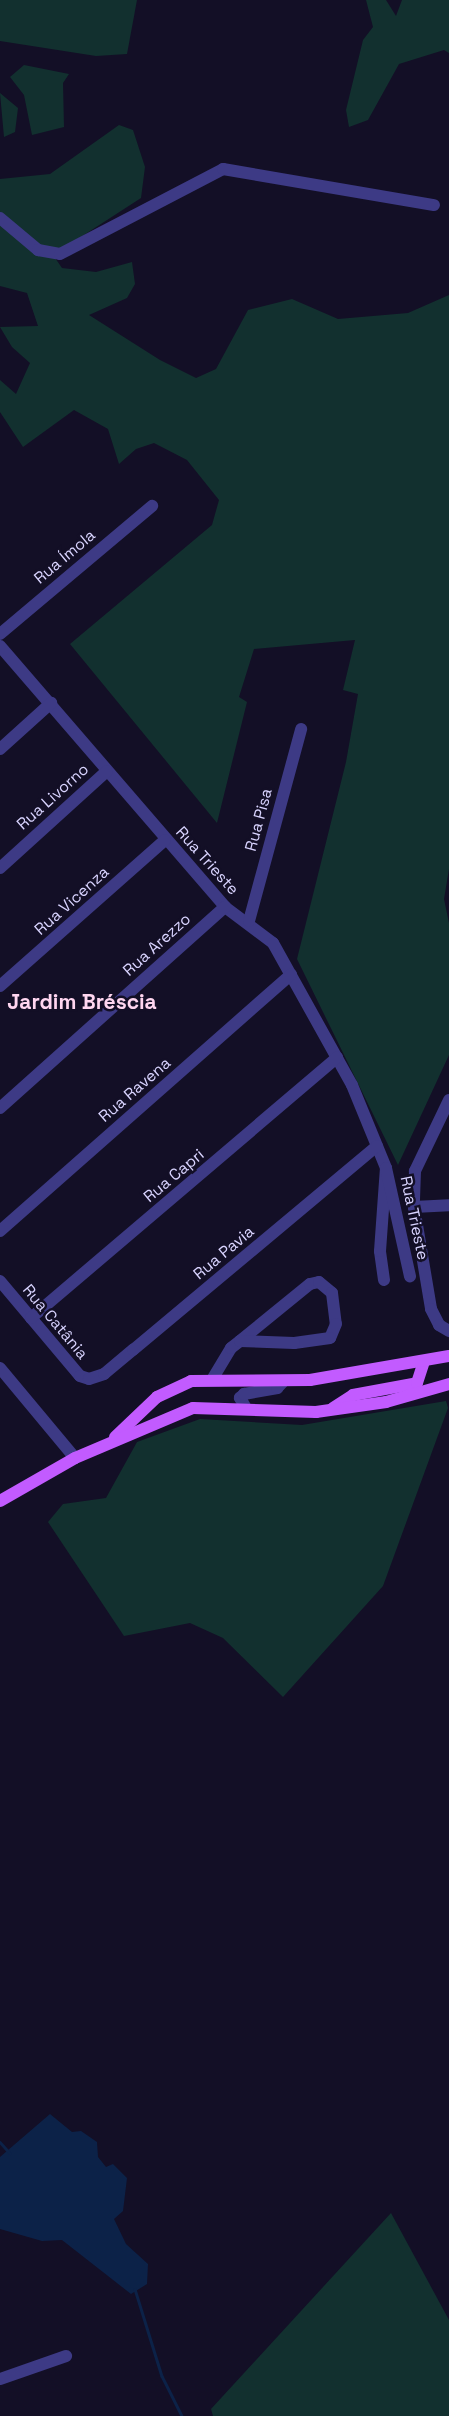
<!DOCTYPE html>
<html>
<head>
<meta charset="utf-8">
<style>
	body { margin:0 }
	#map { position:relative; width:449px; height:2416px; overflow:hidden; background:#130f26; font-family:"Space Grotesk",sans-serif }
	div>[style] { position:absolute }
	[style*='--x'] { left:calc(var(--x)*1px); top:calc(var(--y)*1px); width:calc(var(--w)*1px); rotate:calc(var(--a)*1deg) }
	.green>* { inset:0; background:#12302f }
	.water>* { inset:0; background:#0c2248 }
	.stream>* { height:2.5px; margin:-1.25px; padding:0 1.25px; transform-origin:1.25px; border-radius:1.25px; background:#0c2248 }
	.minor>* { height:12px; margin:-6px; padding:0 6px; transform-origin:6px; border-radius:6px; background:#3d3a85 }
	.major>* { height:12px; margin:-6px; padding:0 6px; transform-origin:6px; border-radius:6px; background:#c25bff }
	span { translate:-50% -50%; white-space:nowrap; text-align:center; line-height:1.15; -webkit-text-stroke:5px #130f26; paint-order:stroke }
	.street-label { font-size:16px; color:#d9d4ff }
	.district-label { font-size:21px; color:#ffd6f0; font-weight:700 }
</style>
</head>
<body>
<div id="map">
	<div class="green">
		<div style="clip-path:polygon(0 0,137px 0,127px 54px,96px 56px,0 41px)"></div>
		<div style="clip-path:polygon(366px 0,386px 0,396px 16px,402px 0,449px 0,449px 53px,444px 50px,399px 64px,368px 120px,349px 127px,346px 110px,363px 40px,373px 27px)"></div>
		<div style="clip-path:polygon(24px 65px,69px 74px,63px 83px,64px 127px,32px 135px,24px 95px,10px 77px)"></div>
		<div style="clip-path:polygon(0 93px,18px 108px,15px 132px,4px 137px)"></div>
		<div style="clip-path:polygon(119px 125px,133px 130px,145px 167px,141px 198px,53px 255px,62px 268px,96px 272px,132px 262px,135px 284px,127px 298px,89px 315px,160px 360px,196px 378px,216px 369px,248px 310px,292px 299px,338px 319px,408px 313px,449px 295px,449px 869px,444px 899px,449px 923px,449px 1055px,398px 1165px,297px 959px,346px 762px,358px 694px,343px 690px,355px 640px,254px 649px,239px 697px,247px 702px,217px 823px,70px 644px,212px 525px,219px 500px,187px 460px,154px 443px,136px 449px,119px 464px,108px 429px,74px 410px,23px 447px,0 412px,0 380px,16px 394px,30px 363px,12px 347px,0 327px,38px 326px,27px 293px,0 286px,0 179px,50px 174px)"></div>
		<div style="clip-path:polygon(446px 1401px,448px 1408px,383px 1586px,283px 1697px,223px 1638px,190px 1623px,124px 1636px,48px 1522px,63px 1504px,106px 1498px,137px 1442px,200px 1419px,302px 1425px)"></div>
		<div style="clip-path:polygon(391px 2213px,449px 2320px,449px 2416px,213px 2416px,211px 2409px)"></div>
	</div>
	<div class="water">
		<div style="clip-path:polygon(50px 2114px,72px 2132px,81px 2131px,97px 2142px,98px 2157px,106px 2167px,113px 2164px,127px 2178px,123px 2211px,114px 2219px,126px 2244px,148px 2264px,147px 2284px,131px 2294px,62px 2240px,42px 2241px,0 2229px,0 2157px)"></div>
	</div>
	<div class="stream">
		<div style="--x:0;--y:2142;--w:15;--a:48"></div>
		<div style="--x:135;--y:2289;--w:91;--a:72.8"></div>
		<div style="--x:162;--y:2376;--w:45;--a:63.4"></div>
	</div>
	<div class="minor">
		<div style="--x:0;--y:218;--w:50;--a:40.1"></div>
		<div style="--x:38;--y:250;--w:22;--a:10"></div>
		<div style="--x:60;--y:254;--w:184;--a:-27.5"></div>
		<div style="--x:223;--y:169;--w:214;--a:9.7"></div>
		<div style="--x:0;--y:634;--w:199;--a:-40.1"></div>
		<div style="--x:0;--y:646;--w:345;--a:49.2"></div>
		<div style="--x:225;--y:907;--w:60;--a:36.9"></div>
		<div style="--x:273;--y:943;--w:162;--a:60.9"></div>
		<div style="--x:352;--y:1085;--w:90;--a:67.7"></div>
		<div style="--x:0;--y:749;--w:69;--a:-42"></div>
		<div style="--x:0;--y:868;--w:144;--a:-42.2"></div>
		<div style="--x:249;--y:921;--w:199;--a:-74.8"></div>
		<div style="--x:0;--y:986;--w:220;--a:-41.5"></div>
		<div style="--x:449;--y:1100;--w:79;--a:115.6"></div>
		<div style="--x:415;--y:1171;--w:36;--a:92"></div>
		<div style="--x:414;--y:1207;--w:103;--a:80.5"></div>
		<div style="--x:431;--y:1309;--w:18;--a:63"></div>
		<div style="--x:439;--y:1325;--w:12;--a:31"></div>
		<div style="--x:0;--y:1108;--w:302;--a:-41.8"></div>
		<div style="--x:414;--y:1207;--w:35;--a:-3"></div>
		<div style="--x:0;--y:1231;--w:388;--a:-41.4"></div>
		<div style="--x:384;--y:1280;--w:29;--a:-98"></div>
		<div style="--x:380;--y:1251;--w:83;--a:-85.9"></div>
		<div style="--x:386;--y:1168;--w:111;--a:77.5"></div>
		<div style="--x:0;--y:1281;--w:124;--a:49.9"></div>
		<div style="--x:80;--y:1376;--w:9;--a:18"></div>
		<div style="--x:89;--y:1379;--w:16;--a:-18"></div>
		<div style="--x:104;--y:1374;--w:38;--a:-40"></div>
		<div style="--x:133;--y:1350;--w:318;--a:-39.9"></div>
		<div style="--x:31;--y:1318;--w:402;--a:-40.4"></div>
		<div style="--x:0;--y:1368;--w:117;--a:50.2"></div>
		<div style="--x:213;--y:1378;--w:35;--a:-59"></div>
		<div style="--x:231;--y:1348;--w:11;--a:-38"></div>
		<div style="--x:240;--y:1341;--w:90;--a:-39.2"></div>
		<div style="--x:310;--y:1284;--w:9;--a:-13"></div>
		<div style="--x:319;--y:1282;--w:17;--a:40"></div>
		<div style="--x:332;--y:1293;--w:31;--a:83"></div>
		<div style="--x:336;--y:1324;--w:15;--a:113"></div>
		<div style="--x:330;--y:1338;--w:36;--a:172"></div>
		<div style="--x:294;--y:1343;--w:54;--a:-177.9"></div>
		<div style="--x:246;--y:1408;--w:12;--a:-121"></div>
		<div style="--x:240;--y:1398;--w:6;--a:-45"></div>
		<div style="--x:244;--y:1394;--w:34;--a:-10"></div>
		<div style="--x:277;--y:1388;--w:8;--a:-45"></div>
		<div style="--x:0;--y:2379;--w:70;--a:-19.2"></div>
	</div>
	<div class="major">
		<div style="--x:333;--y:1408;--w:24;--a:-33"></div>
		<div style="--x:353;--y:1395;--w:65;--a:-10.6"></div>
		<div style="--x:417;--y:1383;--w:20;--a:-72"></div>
		<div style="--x:115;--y:1437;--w:58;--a:-43.6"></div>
		<div style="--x:157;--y:1397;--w:38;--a:-25"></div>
		<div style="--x:191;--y:1381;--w:119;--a:-0.5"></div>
		<div style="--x:310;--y:1380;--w:141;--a:-9.8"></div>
		<div style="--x:0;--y:1501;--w:86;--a:-29.8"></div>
		<div style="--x:75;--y:1458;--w:128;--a:-23"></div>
		<div style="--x:193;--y:1408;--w:123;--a:1.9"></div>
		<div style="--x:316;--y:1412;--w:71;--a:-8.1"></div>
		<div style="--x:386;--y:1402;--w:66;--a:-15.9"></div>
	</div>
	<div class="street-label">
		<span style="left:65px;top:557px;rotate:-40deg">Rua Ímola</span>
		<span style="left:53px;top:797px;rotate:-42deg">Rua Livorno</span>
		<span style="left:259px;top:820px;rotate:-75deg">Rua Pisa</span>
		<span style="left:207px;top:861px;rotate:48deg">Rua Trieste</span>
		<span style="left:72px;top:901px;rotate:-42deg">Rua Vicenza</span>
		<span style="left:157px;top:945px;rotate:-42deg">Rua Arezzo</span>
		<span style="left:135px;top:1090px;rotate:-41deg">Rua Ravena</span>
		<span style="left:174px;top:1176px;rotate:-40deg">Rua Capri</span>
		<span style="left:414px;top:1218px;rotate:78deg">Rua Trieste</span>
		<span style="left:224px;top:1253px;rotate:-40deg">Rua Pavia</span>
		<span style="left:55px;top:1322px;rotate:50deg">Rua Catânia</span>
	</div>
	<div class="district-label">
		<span style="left:82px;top:1002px">Jardim Bréscia</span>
	</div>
</div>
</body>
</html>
